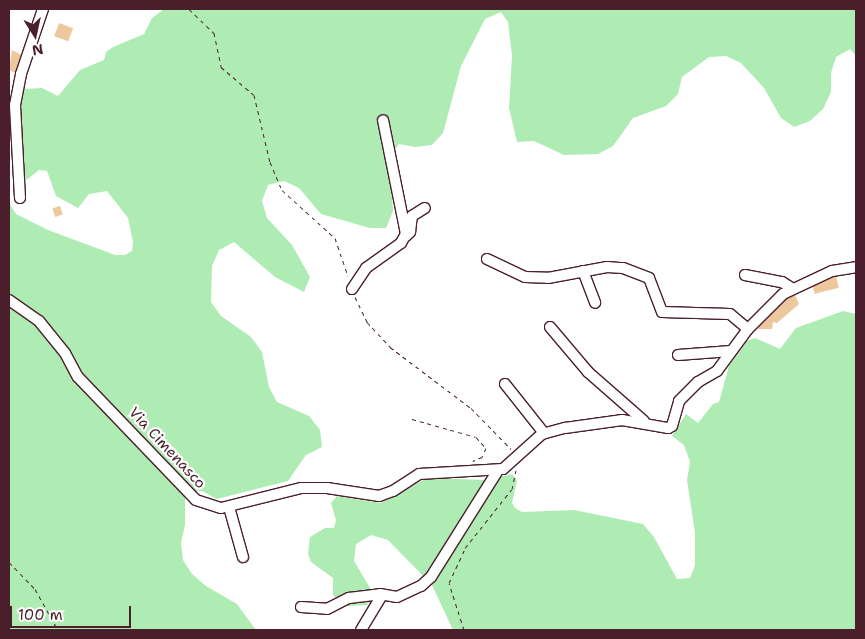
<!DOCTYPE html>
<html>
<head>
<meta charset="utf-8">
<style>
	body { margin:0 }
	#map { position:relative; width:865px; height:639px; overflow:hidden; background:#fff; font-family:"Shantell Sans",sans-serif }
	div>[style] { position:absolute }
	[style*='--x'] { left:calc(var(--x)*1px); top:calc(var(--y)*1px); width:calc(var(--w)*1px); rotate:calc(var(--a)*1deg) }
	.green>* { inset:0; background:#aeecb4 }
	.building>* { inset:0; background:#edc89e; transform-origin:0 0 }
	.path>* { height:1px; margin-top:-0.5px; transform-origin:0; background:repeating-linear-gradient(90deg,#4a1f2b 0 4px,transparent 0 8px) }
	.roads { filter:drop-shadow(1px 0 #4a1f2b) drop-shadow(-1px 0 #4a1f2b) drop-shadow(0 1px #4a1f2b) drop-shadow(0 -1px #4a1f2b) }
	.minor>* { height:10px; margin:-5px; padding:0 5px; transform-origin:5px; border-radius:5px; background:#fff }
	span { translate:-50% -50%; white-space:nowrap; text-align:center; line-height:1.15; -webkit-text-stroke:4.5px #fff; paint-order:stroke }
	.street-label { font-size:15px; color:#4a1f2b }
	.frame { position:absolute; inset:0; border:10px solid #4a1f2b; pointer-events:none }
	.north { position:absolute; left:10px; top:10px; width:50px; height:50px; -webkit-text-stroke:4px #fff; paint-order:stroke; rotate:170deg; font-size:14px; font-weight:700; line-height:20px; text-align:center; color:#4a1f2b }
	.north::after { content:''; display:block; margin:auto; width:18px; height:22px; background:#4a1f2b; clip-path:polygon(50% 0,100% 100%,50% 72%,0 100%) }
	.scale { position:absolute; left:10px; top:606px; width:121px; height:22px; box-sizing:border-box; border:2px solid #4a1f2b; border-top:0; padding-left:6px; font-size:15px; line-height:18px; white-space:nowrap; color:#4a1f2b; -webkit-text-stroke:4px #fff; paint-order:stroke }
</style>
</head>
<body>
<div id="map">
	<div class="green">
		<div style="clip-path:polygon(164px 9px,856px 9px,856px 56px,850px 49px,836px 57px,831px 73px,831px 92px,823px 109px,810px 121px,794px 127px,781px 118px,764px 88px,741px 63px,726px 56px,709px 57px,682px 77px,678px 94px,666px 106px,633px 118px,613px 146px,598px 154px,564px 155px,534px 141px,517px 142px,509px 108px,512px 56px,508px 22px,501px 12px,485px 19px,461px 66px,443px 133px,432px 145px,415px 147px,399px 144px,389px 157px,393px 211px,386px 228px,370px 228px,321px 214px,299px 188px,284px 181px,268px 185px,262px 201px,267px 218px,292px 245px,310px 277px,304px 292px,275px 277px,234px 242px,219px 250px,212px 266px,211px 302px,221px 316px,251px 337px,262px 352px,269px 387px,277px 402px,309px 416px,320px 430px,322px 447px,306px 455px,288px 481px,217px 499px,202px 491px,185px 491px,185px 525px,181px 542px,183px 560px,192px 574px,206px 586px,237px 604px,256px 630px,9px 630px,9px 203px,16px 214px,48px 230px,115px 255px,125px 255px,132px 251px,133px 242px,128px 218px,107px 191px,89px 194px,78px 208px,56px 196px,47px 171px,39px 170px,23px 183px,19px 107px,23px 89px,42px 88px,58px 96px,80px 70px,104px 60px,106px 52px,113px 47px,144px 34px,152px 18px)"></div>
		<div style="clip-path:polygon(843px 311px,856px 314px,856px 630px,453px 630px,432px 585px,388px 540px,371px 535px,356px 544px,354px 561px,372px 591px,373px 599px,367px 605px,348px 606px,339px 602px,333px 595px,333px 578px,311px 562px,308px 554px,310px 537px,325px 528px,334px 528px,336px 520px,331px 503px,337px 496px,381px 503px,427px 478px,486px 480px,512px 474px,517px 480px,512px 503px,515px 508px,522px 512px,574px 510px,643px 524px,654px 537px,677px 579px,690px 578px,695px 565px,695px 533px,687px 480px,690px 462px,684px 445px,672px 436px,686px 414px,698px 423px,713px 404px,719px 402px,729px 366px,747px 341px,755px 338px,780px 349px,796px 328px)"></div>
	</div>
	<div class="building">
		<div style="left:59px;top:23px;width:15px;height:14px;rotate:20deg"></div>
		<div style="clip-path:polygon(12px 50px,24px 56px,15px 73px,9px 70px)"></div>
		<div style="left:60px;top:206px;width:9px;height:8px;rotate:72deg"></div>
		<div style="left:836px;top:276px;width:12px;height:25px;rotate:76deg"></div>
		<div style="clip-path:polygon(789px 294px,795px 295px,799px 304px,777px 323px,773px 322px,772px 329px,758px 329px,759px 320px)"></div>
	</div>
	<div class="path">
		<div style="--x:189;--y:9;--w:35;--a:44"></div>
		<div style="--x:214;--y:33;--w:35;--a:78"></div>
		<div style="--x:221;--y:67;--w:43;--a:40.3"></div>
		<div style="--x:254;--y:95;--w:69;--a:76.6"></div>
		<div style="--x:270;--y:162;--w:30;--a:67"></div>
		<div style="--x:282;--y:190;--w:72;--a:42.2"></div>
		<div style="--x:335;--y:238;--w:40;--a:71.1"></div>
		<div style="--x:355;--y:297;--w:28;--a:64"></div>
		<div style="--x:367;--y:322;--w:34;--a:47"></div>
		<div style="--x:390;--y:347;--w:101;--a:37"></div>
		<div style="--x:471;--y:408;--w:57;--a:45.7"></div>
		<div style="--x:412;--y:419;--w:66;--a:15.7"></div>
		<div style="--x:476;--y:437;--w:15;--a:48"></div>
		<div style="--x:486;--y:448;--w:10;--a:114"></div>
		<div style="--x:482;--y:457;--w:10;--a:156"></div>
		<div style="--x:9;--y:562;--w:37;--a:46"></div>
		<div style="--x:35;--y:589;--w:47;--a:60.7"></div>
		<div style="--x:464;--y:630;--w:49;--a:-107.7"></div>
		<div style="--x:449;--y:583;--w:38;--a:-65"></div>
		<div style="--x:465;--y:548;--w:75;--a:-51.5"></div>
		<div style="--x:512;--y:489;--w:19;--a:-78"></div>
	</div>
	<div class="roads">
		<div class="minor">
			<div style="--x:20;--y:198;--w:93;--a:-93.1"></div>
			<div style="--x:15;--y:105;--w:32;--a:-79"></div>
			<div style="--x:21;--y:74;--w:69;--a:-71.3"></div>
			<div style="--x:406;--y:236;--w:6;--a:-45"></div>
			<div style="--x:410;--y:232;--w:16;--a:-83"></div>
			<div style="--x:412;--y:216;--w:15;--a:-32"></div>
			<div style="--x:487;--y:259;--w:42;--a:25.3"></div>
			<div style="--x:525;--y:277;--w:23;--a:2"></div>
			<div style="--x:548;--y:278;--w:60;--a:-10.6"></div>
			<div style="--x:607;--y:267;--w:16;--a:4"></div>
			<div style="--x:623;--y:268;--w:28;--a:21"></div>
			<div style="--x:649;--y:278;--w:36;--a:69"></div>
			<div style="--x:662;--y:312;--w:68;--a:1.7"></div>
			<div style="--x:730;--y:314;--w:23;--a:40"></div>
			<div style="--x:583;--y:271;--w:34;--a:69"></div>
			<div style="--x:745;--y:275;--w:38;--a:11"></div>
			<div style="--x:782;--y:282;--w:13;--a:32"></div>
			<div style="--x:352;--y:289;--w:25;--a:-56"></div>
			<div style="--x:366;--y:268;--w:43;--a:-35.5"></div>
			<div style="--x:401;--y:243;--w:10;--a:-61"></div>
			<div style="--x:406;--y:234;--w:116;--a:-101.4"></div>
			<div style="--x:9;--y:300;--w:37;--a:35"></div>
			<div style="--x:39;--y:321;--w:41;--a:50.9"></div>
			<div style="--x:65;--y:353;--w:27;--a:62"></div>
			<div style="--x:78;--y:377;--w:170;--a:46.2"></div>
			<div style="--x:196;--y:500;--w:26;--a:18"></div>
			<div style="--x:221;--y:508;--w:82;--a:-14"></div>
			<div style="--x:301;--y:488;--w:26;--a:0"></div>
			<div style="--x:327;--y:488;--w:53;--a:8.7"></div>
			<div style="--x:379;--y:496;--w:15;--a:-20"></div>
			<div style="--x:393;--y:491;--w:31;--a:-33"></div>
			<div style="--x:419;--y:474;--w:84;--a:-3.4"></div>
			<div style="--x:503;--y:469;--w:52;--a:-41.9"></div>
			<div style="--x:542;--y:434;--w:24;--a:-15"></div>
			<div style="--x:565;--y:428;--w:58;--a:-8"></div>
			<div style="--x:622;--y:420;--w:47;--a:9.9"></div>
			<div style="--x:668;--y:428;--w:4;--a:-27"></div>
			<div style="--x:672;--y:426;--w:26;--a:-74"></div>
			<div style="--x:679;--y:401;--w:27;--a:-45"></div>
			<div style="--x:698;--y:382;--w:22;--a:-30"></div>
			<div style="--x:717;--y:371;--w:52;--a:-53.6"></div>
			<div style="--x:748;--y:329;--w:49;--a:-45"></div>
			<div style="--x:783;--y:294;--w:54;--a:-25.1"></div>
			<div style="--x:832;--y:271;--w:24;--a:-9"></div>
			<div style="--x:550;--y:327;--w:59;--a:49.8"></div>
			<div style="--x:588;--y:372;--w:74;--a:41.2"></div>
			<div style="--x:678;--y:355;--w:53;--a:-4.3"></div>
			<div style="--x:505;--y:384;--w:63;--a:51.5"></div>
			<div style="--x:229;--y:507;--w:52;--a:74.4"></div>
			<div style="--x:301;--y:607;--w:26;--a:4"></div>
			<div style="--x:327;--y:609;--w:25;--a:-27"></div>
			<div style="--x:349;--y:598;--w:31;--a:-7"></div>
			<div style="--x:380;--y:594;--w:17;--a:10"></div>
			<div style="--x:397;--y:597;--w:26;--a:-25"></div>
			<div style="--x:421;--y:586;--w:13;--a:-42"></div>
			<div style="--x:431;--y:577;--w:126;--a:-57.9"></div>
			<div style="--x:361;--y:630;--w:41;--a:-59"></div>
		</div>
	</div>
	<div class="street-label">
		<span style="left:167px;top:448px;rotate:47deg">Via Cimenasco</span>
	</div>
	<div class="frame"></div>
	<div class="north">N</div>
	<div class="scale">100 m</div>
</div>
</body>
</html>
